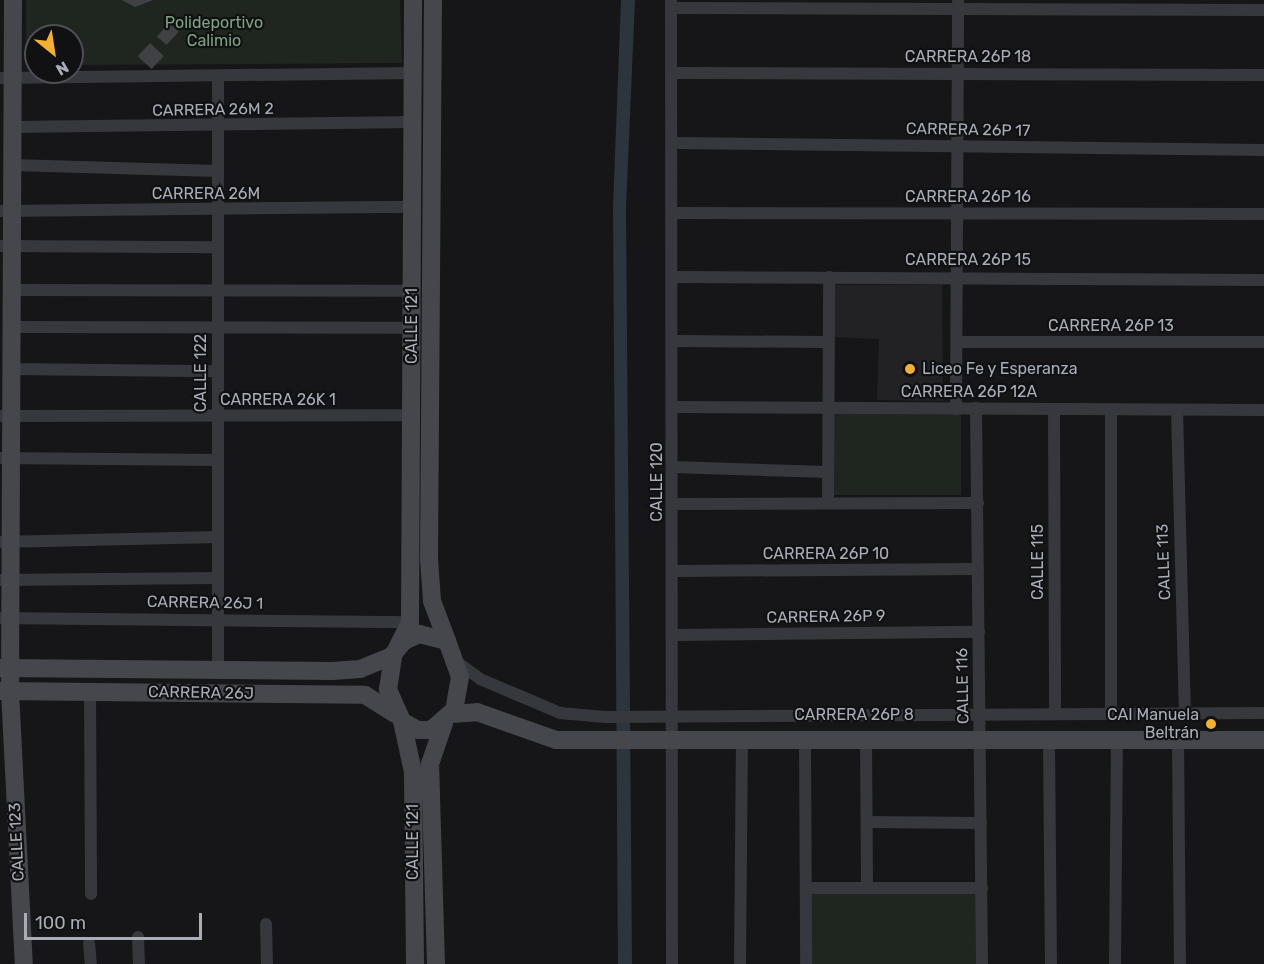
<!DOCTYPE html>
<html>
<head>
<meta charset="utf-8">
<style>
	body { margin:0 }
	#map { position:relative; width:1264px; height:964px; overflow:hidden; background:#161618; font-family:Rubik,sans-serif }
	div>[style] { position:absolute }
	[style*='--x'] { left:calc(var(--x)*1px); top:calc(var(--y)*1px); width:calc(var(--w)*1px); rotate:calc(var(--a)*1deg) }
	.built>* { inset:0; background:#222225 }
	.green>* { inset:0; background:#1e261f; transform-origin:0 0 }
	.water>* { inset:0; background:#2c353c }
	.building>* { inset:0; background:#404145; transform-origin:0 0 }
	.street>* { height:12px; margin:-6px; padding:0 6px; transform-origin:6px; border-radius:6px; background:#37383d }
	.secondary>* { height:18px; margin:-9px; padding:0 9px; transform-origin:9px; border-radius:9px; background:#45474d }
	.dots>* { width:16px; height:16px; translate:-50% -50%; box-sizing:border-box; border:3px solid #111113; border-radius:50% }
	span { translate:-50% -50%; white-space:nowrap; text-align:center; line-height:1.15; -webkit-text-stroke:4.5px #111113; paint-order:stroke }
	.park-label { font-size:16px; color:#7fa381 }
	.street-label { font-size:16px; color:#a8adb8 }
	.poi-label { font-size:16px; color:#a8adb8 }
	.left { translate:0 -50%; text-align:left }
	.right { translate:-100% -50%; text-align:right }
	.north { position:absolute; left:24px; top:24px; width:60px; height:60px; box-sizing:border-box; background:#111113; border:2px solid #4d4f55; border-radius:50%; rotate:150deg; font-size:16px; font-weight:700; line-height:24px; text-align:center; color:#a8adb8 }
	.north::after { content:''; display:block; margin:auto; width:21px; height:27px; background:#f2b134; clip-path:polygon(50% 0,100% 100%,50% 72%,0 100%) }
	.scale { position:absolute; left:24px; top:913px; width:178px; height:27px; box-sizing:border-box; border:3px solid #a8adb8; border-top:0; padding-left:8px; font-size:18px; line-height:21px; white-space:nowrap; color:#a8adb8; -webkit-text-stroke:4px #111113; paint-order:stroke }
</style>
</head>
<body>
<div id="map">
	<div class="built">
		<div style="clip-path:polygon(830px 285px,942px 285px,943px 401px,877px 400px,879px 339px,830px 337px)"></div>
	</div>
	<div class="green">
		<div style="clip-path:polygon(26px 0,400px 0,402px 63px,72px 65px,72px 36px,36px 36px,36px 65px,26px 65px)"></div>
		<div style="left:961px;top:413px;width:82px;height:128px;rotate:90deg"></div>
		<div style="left:806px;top:888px;width:176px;height:76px"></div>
	</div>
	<div class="water">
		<div style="clip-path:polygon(621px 0,635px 0,626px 208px,632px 964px,618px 964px,613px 207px)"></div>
	</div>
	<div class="building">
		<div style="clip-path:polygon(122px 0,153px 0,135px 7px)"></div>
		<div style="left:169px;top:23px;width:13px;height:18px;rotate:42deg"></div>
		<div style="left:150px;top:43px;width:19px;height:18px;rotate:43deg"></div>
		<div style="clip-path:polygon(1205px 718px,1217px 718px,1218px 729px,1205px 730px)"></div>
	</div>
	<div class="street">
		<div style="--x:671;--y:0;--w:964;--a:89.94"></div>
		<div style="--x:671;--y:8;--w:593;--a:0.19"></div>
		<div style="--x:672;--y:73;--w:592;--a:0.19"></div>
		<div style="--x:0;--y:78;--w:414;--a:-0.7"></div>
		<div style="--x:12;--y:127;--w:402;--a:-0.7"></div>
		<div style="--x:672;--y:143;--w:592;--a:0.68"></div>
		<div style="--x:12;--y:165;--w:206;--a:1.7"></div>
		<div style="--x:0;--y:211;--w:413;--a:-0.6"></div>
		<div style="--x:672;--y:213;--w:592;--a:0.1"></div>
		<div style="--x:0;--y:246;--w:218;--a:0.3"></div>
		<div style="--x:672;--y:277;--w:592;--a:0.29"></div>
		<div style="--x:12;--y:290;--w:401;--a:0.1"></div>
		<div style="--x:12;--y:327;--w:400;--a:0.1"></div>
		<div style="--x:673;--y:341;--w:154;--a:0.4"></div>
		<div style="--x:958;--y:342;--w:306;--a:0"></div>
		<div style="--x:11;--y:369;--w:207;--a:0.6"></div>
		<div style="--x:673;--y:407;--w:591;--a:0.29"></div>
		<div style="--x:976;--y:408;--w:556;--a:89.38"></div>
		<div style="--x:956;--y:409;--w:409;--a:-89.7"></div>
		<div style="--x:1054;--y:409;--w:305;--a:89.8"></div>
		<div style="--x:1111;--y:410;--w:304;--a:90"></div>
		<div style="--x:1177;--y:410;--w:304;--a:88.5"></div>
		<div style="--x:0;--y:416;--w:412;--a:-0.1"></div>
		<div style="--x:0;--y:458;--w:218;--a:0.5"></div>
		<div style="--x:673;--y:467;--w:154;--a:1.9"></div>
		<div style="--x:828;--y:503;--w:226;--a:-89.7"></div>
		<div style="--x:673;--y:504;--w:305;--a:-0.2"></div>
		<div style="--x:0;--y:542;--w:218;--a:-1.3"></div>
		<div style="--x:674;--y:571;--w:304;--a:-0.4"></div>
		<div style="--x:0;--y:580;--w:218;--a:-0.5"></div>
		<div style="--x:0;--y:618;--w:410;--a:0.6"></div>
		<div style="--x:674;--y:635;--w:305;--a:-0.6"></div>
		<div style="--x:457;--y:662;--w:29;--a:36"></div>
		<div style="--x:480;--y:679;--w:87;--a:23"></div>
		<div style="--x:560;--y:713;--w:45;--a:5.1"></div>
		<div style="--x:605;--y:717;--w:659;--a:-0.35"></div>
		<div style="--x:218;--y:670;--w:594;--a:-90"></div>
		<div style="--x:90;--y:692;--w:202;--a:89.7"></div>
		<div style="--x:1178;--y:740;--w:224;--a:89.5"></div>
		<div style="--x:805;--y:741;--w:223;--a:89.7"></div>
		<div style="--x:866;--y:741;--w:147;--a:89.6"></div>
		<div style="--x:1049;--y:741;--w:223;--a:89.5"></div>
		<div style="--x:867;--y:822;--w:114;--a:0.5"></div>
		<div style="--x:806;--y:888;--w:176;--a:0"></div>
		<div style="--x:266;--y:924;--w:40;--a:88.6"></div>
		<div style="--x:138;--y:937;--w:27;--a:88"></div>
		<div style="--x:89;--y:943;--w:21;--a:85"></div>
		<div style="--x:740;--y:964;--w:223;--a:-89.5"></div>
		<div style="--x:1115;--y:964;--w:224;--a:-89.5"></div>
	</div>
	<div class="secondary">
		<div style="--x:13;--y:0;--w:691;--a:90.25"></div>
		<div style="--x:10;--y:691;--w:273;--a:87.1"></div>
		<div style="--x:433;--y:0;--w:559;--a:90.41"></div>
		<div style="--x:429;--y:559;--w:42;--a:85.9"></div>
		<div style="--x:432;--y:601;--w:43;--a:69.4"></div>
		<div style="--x:419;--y:634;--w:29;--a:14"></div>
		<div style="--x:447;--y:641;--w:38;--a:70"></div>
		<div style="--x:460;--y:677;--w:34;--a:100"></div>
		<div style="--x:454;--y:710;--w:30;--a:139"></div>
		<div style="--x:431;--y:730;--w:13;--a:180"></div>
		<div style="--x:418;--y:730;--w:18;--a:-151"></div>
		<div style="--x:402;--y:721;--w:35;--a:-114"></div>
		<div style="--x:388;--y:689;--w:36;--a:-81"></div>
		<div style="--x:394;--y:653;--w:16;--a:-50"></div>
		<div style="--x:404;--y:641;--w:17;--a:-25"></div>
		<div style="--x:397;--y:648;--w:29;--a:-63"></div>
		<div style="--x:410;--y:622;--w:622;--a:-89.72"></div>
		<div style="--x:0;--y:668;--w:332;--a:0.5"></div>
		<div style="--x:332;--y:671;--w:28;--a:-4"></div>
		<div style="--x:360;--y:669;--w:35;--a:-22"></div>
		<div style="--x:0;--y:691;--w:365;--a:0.6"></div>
		<div style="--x:365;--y:695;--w:36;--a:32"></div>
		<div style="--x:451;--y:714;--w:26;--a:-4"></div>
		<div style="--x:477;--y:712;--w:84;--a:19.5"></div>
		<div style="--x:556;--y:740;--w:708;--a:0"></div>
		<div style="--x:402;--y:721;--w:52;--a:77.8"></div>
		<div style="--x:413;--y:772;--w:192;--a:89.4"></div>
		<div style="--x:436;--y:964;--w:200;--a:-91.7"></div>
		<div style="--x:430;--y:764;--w:43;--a:-71.1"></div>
	</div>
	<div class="dots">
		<div style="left:910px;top:369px;background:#f2b134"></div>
		<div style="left:1211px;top:724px;background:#f2b134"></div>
	</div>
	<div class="park-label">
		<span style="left:214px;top:32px">Polideportivo<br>Calimio</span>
	</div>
	<div class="street-label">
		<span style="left:968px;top:57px">CARRERA 26P 18</span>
		<span style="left:213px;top:110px;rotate:-1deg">CARRERA 26M 2</span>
		<span style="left:968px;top:130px;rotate:1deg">CARRERA 26P 17</span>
		<span style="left:206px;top:194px">CARRERA 26M</span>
		<span style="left:968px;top:197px">CARRERA 26P 16</span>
		<span style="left:968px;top:260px">CARRERA 26P 15</span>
		<span style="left:412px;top:326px;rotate:-90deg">CALLE 121</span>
		<span style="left:1111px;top:326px">CARRERA 26P 13</span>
		<span style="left:201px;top:373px;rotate:-90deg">CALLE 122</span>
		<span style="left:969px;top:392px">CARRERA 26P 12A</span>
		<span style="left:278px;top:400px">CARRERA 26K 1</span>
		<span style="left:657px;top:482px;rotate:-90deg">CALLE 120</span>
		<span style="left:826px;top:554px">CARRERA 26P 10</span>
		<span style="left:1038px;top:562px;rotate:-90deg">CALLE 115</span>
		<span style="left:1164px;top:562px;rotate:-92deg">CALLE 113</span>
		<span style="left:205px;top:603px;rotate:1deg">CARRERA 26J 1</span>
		<span style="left:826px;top:617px;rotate:-1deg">CARRERA 26P 9</span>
		<span style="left:963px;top:686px;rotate:-91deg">CALLE 116</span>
		<span style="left:201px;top:693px;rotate:1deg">CARRERA 26J</span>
		<span style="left:854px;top:715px">CARRERA 26P 8</span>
		<span style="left:17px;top:842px;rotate:-93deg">CALLE 123</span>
		<span style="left:413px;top:842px;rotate:-90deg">CALLE 121</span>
	</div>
	<div class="poi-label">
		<span class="left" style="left:922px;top:369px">Liceo Fe y Esperanza</span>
		<span class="right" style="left:1199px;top:724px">CAI Manuela<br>Beltrán</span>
	</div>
	<div class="north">N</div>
	<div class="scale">100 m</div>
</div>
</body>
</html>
